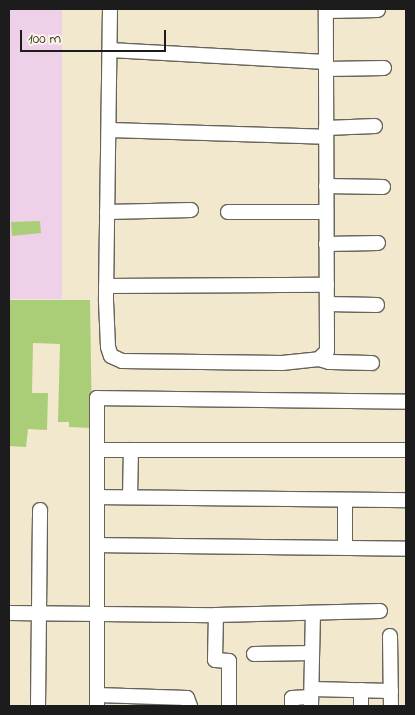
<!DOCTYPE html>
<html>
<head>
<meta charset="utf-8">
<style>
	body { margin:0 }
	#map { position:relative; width:415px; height:715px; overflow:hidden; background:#f2e8cd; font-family:"Indie Flower",sans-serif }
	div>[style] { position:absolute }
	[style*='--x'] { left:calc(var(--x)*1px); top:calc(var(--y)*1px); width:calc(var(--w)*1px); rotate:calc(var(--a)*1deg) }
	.built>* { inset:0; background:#eed0e8; transform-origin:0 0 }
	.green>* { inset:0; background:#a9ce77 }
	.roads { filter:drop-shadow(1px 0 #67635a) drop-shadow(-1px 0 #67635a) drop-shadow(0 1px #67635a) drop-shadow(0 -1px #67635a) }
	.minor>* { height:14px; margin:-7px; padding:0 7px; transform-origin:7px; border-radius:7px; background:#fff }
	span { translate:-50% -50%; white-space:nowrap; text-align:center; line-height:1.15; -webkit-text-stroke:4px #fcf5e5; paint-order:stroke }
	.frame { position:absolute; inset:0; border:10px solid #1c1c1c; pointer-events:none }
	.scale { position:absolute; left:20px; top:30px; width:146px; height:22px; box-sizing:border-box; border:2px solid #1c1c1c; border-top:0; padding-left:6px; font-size:15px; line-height:18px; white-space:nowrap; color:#1c1c1c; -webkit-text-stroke:4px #fcf5e5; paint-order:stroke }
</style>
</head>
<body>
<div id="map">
	<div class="built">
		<div style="left:10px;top:9px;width:52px;height:290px"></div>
	</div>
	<div class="green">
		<div style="clip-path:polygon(40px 221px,41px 233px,12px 236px,11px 222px)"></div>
		<div style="clip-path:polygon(9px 300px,90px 300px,92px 428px,69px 427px,69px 422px,58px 422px,60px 344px,33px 343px,32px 393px,48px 393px,47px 430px,28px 429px,26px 447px,9px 446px)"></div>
	</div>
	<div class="roads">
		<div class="minor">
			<div style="--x:110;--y:9;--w:292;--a:90.8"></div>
			<div style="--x:106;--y:301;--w:46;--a:87.5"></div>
			<div style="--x:108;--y:347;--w:9;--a:72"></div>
			<div style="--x:111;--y:356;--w:12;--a:24"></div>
			<div style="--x:122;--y:361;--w:160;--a:0.7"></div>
			<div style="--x:282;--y:363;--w:37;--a:-6"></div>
			<div style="--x:319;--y:359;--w:11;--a:-45"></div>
			<div style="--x:327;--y:351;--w:342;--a:-90.2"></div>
			<div style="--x:326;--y:11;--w:52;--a:-1.1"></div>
			<div style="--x:110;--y:50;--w:216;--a:3.2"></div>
			<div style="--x:326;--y:69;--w:58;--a:-1"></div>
			<div style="--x:326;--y:128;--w:49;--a:-2.3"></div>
			<div style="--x:109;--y:130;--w:217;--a:1.8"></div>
			<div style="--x:326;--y:186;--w:57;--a:1"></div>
			<div style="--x:107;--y:212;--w:84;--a:-1.4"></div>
			<div style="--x:228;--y:212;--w:97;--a:0"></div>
			<div style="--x:326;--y:244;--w:52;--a:-1.1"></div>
			<div style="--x:106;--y:286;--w:221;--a:-0.3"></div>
			<div style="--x:327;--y:304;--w:50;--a:1.1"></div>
			<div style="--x:319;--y:359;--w:10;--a:17"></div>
			<div style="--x:329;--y:362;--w:43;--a:1.3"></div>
			<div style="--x:98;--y:450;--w:308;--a:0"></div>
			<div style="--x:98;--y:497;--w:308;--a:0.6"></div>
			<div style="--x:130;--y:497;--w:47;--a:-88.8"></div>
			<div style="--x:345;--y:500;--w:48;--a:90"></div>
			<div style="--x:98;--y:545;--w:308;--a:0.7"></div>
			<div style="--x:9;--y:613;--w:207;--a:0.6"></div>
			<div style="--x:216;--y:615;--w:164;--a:-1.4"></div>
			<div style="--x:216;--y:615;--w:45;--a:91.3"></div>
			<div style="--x:215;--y:660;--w:14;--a:4"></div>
			<div style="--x:229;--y:661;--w:45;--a:90"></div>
			<div style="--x:390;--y:636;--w:70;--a:89.2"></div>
			<div style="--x:254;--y:654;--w:58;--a:-1"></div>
			<div style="--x:312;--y:689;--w:79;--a:1.5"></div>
			<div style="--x:97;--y:695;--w:90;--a:1.9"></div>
			<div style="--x:187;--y:698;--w:9;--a:69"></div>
			<div style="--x:38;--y:706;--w:196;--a:-89.4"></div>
			<div style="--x:97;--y:706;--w:308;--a:-90"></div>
			<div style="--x:97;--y:398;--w:309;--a:0.7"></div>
			<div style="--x:292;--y:706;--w:8;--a:-90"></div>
			<div style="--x:292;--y:698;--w:19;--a:-3"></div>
			<div style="--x:311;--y:706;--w:93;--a:-88.8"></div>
			<div style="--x:361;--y:706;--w:16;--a:-90"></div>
		</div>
	</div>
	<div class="frame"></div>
	<div class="scale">100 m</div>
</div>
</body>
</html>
